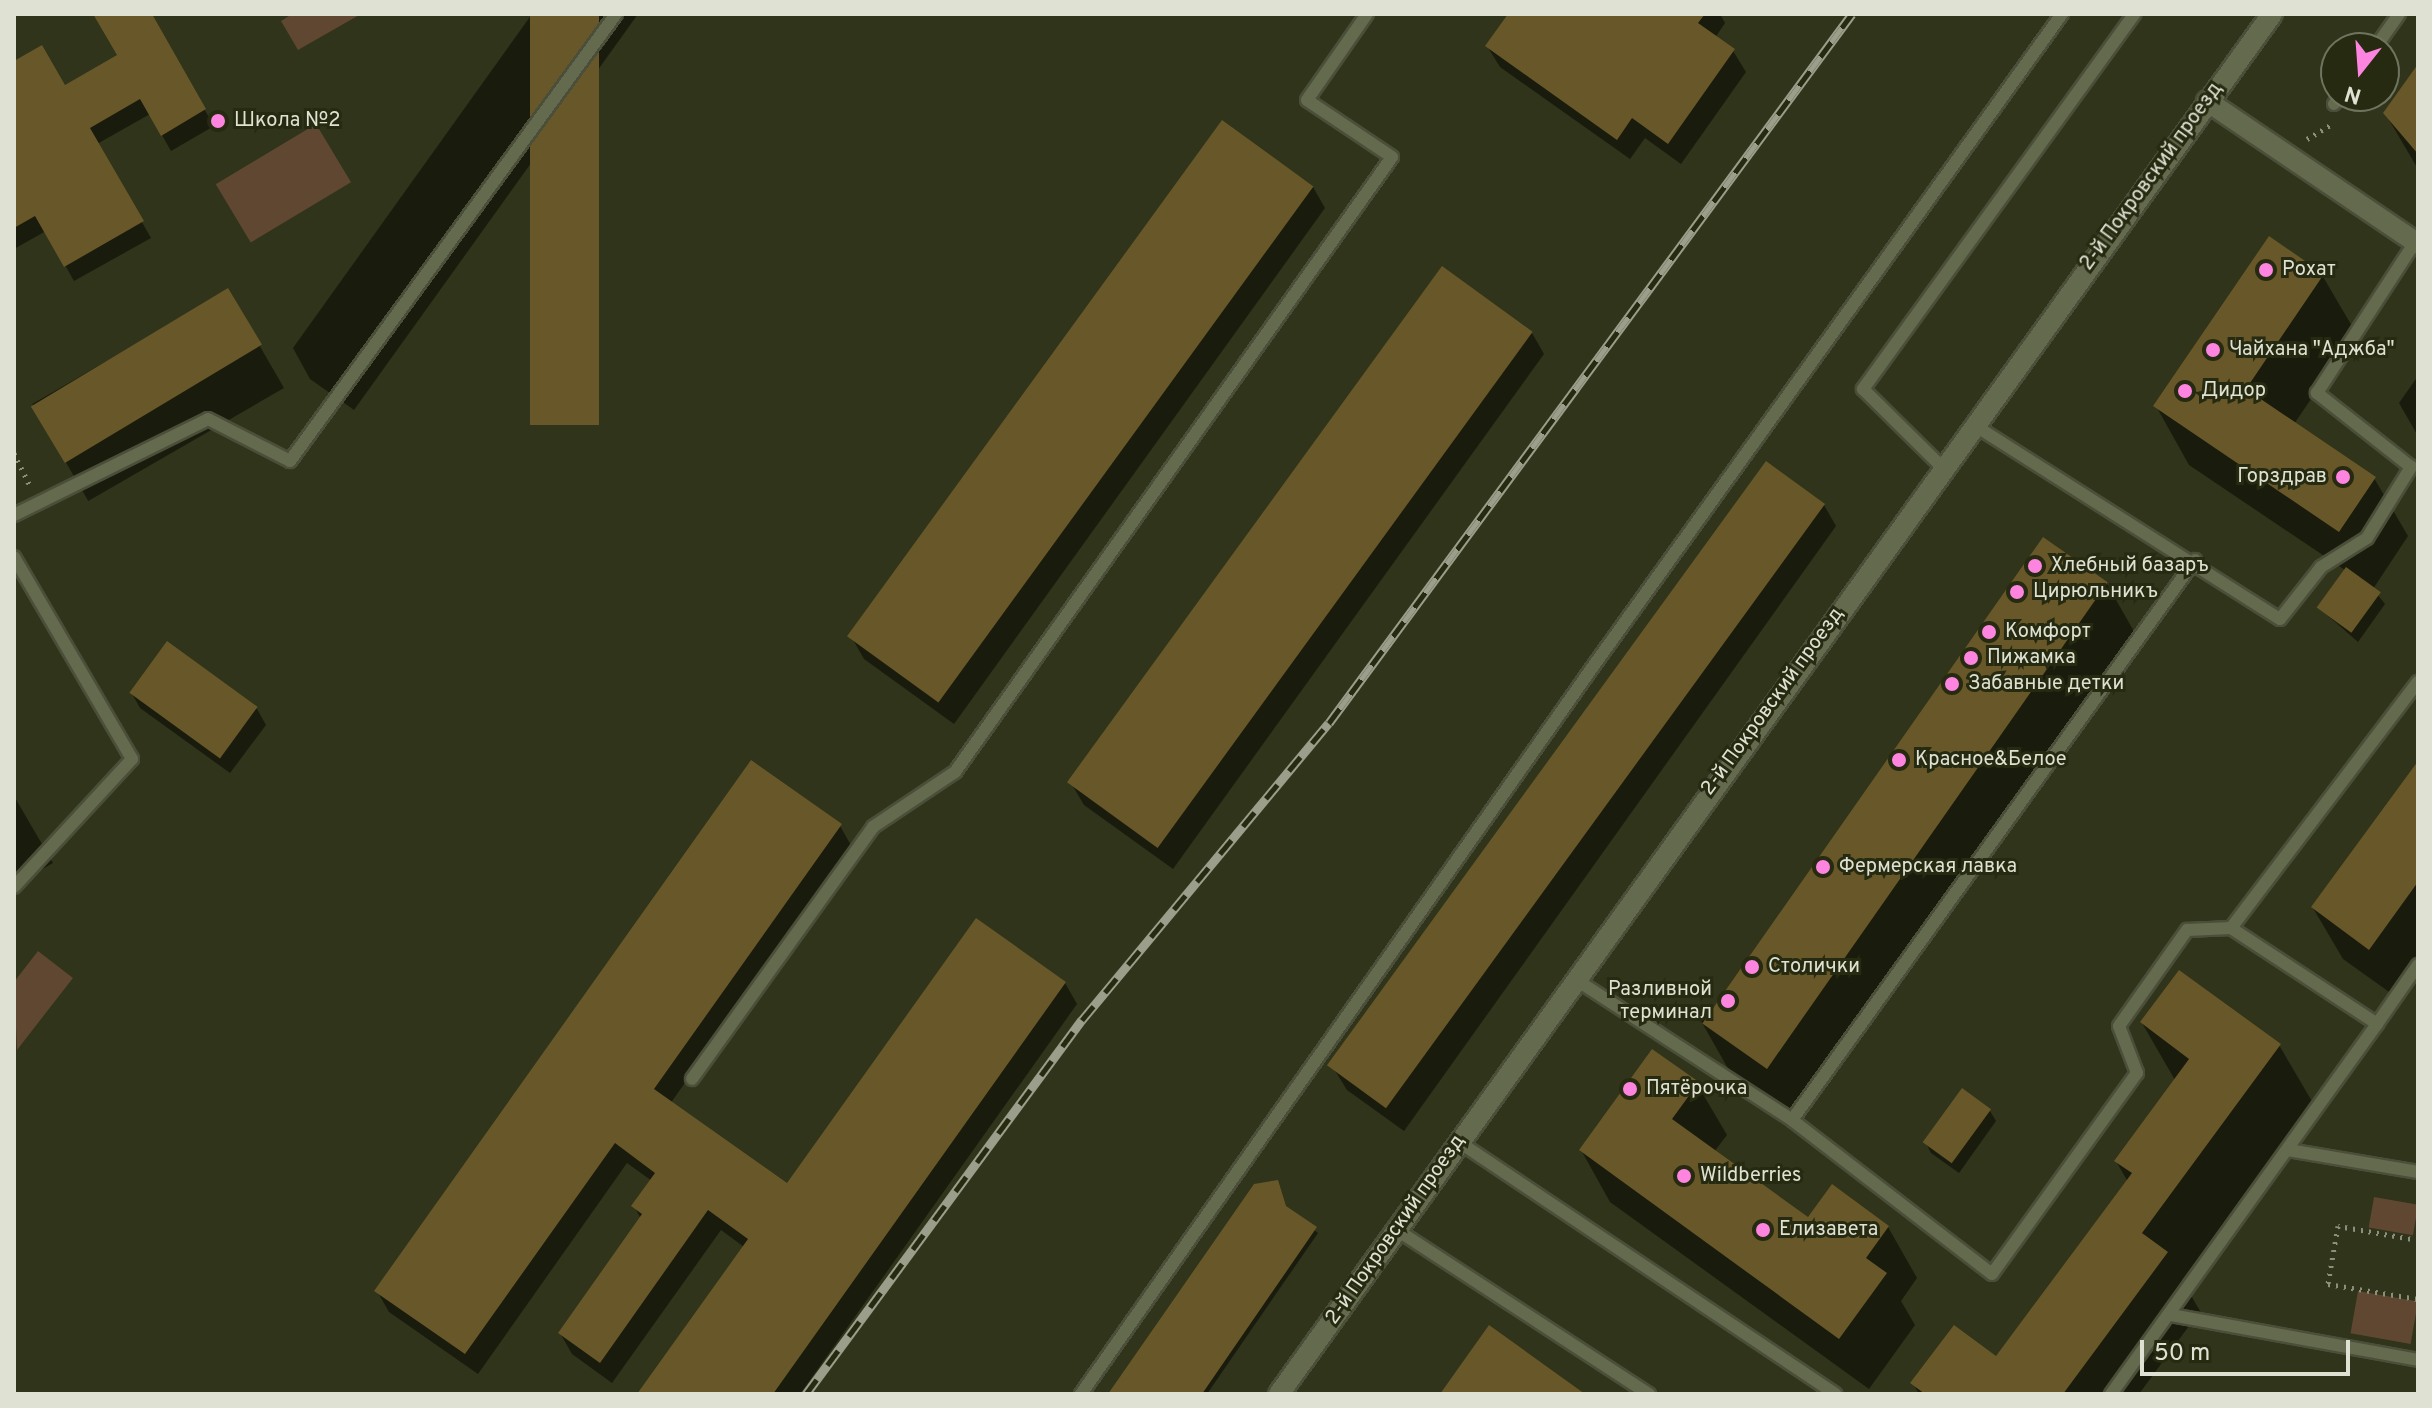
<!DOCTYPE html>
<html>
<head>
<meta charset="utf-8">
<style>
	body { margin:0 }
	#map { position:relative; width:2432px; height:1408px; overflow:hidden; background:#2f341a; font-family:Overpass,sans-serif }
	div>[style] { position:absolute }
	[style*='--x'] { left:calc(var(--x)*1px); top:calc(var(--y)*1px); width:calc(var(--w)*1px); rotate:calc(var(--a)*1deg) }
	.green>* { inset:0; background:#5f4732; transform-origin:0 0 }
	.shadow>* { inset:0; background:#0007; transform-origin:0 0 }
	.building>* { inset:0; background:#685728; transform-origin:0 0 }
	.path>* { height:5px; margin-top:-2.5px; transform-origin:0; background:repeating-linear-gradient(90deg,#8b8f7b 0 2px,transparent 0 8px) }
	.roads { filter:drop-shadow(2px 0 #4b4f39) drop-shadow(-2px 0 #4b4f39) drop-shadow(0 2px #4b4f39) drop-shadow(0 -2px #4b4f39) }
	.lane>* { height:12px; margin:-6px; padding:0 6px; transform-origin:6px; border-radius:6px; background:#646a4e }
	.street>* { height:20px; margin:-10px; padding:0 10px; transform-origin:10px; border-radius:10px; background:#646a4e }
	.rail>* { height:9px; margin-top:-4.5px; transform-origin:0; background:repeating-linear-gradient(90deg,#252a10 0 18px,#9a9e8a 0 36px); box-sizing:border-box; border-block:2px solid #9a9e8a }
	.dots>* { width:22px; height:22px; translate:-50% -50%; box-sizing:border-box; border:4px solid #252a10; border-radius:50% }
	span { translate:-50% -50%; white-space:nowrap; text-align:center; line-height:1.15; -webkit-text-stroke:6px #252a10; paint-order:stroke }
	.poi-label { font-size:20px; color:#dfe2d2 }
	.left { translate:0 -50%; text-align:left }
	.right { translate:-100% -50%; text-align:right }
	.street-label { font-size:20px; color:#dfe2d2 }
	.frame { position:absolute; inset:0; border:16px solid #dfe2d2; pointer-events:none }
	.north { position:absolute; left:2320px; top:32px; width:80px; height:80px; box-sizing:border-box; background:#252a10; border:2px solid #6f745e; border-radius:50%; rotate:197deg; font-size:22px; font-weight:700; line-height:32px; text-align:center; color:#dfe2d2 }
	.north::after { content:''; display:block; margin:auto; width:28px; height:36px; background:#fe85df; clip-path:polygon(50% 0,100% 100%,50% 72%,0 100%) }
	.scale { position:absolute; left:2140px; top:1340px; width:210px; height:36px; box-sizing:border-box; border:4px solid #dfe2d2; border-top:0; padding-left:10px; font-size:24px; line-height:28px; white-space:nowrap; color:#dfe2d2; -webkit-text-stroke:6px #252a10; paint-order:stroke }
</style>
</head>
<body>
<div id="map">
	<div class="green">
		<div style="clip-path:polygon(292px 14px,361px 14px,298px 50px,281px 21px)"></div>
		<div style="left:316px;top:124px;width:68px;height:117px;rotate:59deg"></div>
		<div style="clip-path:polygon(38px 951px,73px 978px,17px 1050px,14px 982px)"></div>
		<div style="left:2374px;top:1197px;width:45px;height:31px;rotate:10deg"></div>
		<div style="left:2358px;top:1291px;width:61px;height:43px;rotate:10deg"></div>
	</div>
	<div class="shadow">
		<div style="clip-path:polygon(96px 14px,149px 14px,214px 126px,171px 151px,150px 114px,97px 144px,151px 238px,74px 281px,46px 231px,14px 249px,14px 64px,64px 87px,120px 56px)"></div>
		<div style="clip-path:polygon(532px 14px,638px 14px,354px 410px,310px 379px,293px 348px)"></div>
		<div style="clip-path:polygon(1510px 14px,1720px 14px,1725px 23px,1715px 38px,1733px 51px,1746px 72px,1681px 164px,1645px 138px,1630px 159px,1500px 67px,1487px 46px)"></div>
		<div style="clip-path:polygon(2418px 68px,2418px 169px,2385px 113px)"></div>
		<div style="clip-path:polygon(1313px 187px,1325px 208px,954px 724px,864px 659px,852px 638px)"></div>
		<div style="clip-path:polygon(2322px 275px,2356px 333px,2294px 424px,2374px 478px,2408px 536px,2373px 589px,2385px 604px,2358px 642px,2318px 607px,2345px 570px,2189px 465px,2156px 406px)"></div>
		<div style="left:228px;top:291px;width:112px;height:226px;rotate:60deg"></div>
		<div style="clip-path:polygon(1532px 333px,1544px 354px,1173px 869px,1084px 805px,1071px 783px)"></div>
		<div style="clip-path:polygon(2418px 376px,2418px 436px,2399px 403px)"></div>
		<div style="clip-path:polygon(1824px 505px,1836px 526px,1404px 1131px,1347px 1090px,1334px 1069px)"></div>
		<div style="clip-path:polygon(2107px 584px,2140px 642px,1797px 1124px,1734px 1079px,1701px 1021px)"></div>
		<div style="clip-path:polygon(131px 692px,257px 709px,266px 725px,230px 773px,140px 708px)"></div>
		<div style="clip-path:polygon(2418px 765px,2418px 973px,2399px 999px,2343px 959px,2313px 908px)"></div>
		<div style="clip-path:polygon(14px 796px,53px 863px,14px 885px)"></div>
		<div style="clip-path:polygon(840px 826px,852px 847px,670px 1104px,787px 1186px,1065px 983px,1077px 1004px,800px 1394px,640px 1394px,744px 1247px,721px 1230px,612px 1383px,572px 1354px,560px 1333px,641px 1219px,634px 1206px,652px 1181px,627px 1163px,478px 1374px,389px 1312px,377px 1291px)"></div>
		<div style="clip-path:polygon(2142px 1023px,2279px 1045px,2313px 1103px,2182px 1280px,2200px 1311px,2139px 1394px,1919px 1394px,1913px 1383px,1997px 1359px,2128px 1182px,2116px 1161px,2175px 1080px)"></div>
		<div style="clip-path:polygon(1697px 1084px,1727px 1135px,1714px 1152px,1808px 1220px,1888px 1227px,1917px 1278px,1901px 1301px,1915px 1325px,1869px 1389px,1610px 1202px,1581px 1150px)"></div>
		<div style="clip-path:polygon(1990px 1111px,1996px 1121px,1959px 1173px,1931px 1153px,1926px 1143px)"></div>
		<div style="clip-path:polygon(1286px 1209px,1318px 1233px,1207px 1394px,1111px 1394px)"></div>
	</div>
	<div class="building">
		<div style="clip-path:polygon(93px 14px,152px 14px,206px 109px,161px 136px,140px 99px,90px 128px,144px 221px,64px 267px,35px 216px,14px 228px,14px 61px,42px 45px,65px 85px,117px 55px)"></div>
		<div style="left:530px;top:14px;width:69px;height:411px"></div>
		<div style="clip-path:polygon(1508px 14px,1705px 14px,1698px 23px,1735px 49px,1668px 144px,1632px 118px,1617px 140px,1485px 46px)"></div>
		<div style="clip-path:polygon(2418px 64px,2418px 154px,2383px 113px)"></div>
		<div style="left:1222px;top:120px;width:113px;height:638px;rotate:36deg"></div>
		<div style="clip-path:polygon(2269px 236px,2324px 274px,2246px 389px,2376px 477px,2339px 532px,2153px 406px)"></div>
		<div style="left:1442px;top:266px;width:112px;height:638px;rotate:36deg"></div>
		<div style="left:228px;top:288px;width:66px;height:230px;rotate:59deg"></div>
		<div style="left:1766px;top:461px;width:73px;height:747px;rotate:36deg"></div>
		<div style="left:2043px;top:537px;width:79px;height:594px;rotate:35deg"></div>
		<div style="left:2346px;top:567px;width:43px;height:50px;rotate:36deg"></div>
		<div style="left:167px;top:641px;width:112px;height:64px;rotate:36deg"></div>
		<div style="clip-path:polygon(751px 760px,842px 824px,654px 1089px,787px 1183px,976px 918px,1066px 982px,773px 1394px,637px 1394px,748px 1239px,708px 1210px,600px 1363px,558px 1333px,642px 1214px,631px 1206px,655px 1173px,615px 1143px,465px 1354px,374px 1291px)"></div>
		<div style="clip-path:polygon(2418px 761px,2418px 882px,2369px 950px,2311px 907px)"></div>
		<div style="clip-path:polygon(2179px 970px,2281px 1044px,2142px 1233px,2168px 1252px,2063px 1394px,1925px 1394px,1910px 1383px,1954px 1325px,1996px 1356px,2132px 1173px,2114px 1161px,2189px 1059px,2140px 1022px)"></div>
		<div style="clip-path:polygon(1652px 1049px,1699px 1082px,1672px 1119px,1808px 1217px,1832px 1184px,1889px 1226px,1866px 1258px,1887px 1273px,1839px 1339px,1579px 1150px)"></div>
		<div style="left:1962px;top:1088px;width:36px;height:67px;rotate:36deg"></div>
		<div style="clip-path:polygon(1278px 1180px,1286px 1206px,1317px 1227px,1202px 1394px,1108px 1394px,1254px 1184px)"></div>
		<div style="clip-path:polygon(1489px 1325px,1585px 1394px,1440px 1394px)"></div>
	</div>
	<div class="path">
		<div style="--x:2307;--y:139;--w:29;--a:-31"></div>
		<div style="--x:14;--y:453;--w:39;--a:64"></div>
		<div style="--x:2418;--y:1240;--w:81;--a:-170.1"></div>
		<div style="--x:2338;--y:1226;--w:59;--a:99.8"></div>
		<div style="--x:2328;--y:1284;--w:91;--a:9.5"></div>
	</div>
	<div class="roads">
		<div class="lane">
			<div style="--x:2375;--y:48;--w:42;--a:-54.8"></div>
			<div style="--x:2334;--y:104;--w:10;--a:-53"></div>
			<div style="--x:1974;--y:425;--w:362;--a:32.4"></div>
			<div style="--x:2280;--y:619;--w:66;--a:-51.7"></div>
			<div style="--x:2321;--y:567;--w:54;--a:-32.2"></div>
			<div style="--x:2367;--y:538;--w:84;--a:-58.2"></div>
			<div style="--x:2411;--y:467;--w:120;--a:-141.8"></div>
			<div style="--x:2317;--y:393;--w:180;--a:-57"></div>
			<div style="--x:1942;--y:467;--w:111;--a:-135.4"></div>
			<div style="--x:1863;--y:389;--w:463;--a:-54.1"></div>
			<div style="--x:14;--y:515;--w:216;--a:-26.3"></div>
			<div style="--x:208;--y:419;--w:92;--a:27.1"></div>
			<div style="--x:290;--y:461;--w:553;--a:-53.9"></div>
			<div style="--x:14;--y:557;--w:234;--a:59.7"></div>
			<div style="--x:132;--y:759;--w:174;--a:132.7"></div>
			<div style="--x:2231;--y:928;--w:309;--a:-52.8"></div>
			<div style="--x:1575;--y:979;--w:259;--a:33"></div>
			<div style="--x:1792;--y:1120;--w:252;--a:37.6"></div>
			<div style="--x:1992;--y:1274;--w:248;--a:-54.2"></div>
			<div style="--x:2137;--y:1073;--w:50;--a:-111"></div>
			<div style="--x:2119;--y:1026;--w:118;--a:-54.7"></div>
			<div style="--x:2187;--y:930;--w:44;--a:-2.6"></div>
			<div style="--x:2231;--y:928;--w:175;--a:33.3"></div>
			<div style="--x:2377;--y:1024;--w:456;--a:125.7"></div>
			<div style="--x:2377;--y:1024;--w:72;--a:-55.2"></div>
			<div style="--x:692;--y:1079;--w:310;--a:-54.3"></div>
			<div style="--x:873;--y:827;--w:99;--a:-33.9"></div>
			<div style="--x:955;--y:772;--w:754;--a:-54.6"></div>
			<div style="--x:1392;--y:157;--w:102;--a:-146.2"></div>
			<div style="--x:1307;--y:100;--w:105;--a:-55.1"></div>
			<div style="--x:1792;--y:1120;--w:690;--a:-54.26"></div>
			<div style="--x:1459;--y:1142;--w:453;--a:33.8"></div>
			<div style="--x:2288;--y:1150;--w:132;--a:9.6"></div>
			<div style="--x:1397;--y:1230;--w:301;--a:33.1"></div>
			<div style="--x:2171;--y:1315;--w:251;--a:10.3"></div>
			<div style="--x:1081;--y:1394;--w:888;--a:-54.86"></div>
			<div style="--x:1592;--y:668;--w:805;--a:-54.3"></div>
		</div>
		<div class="street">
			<div style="--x:2207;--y:101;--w:255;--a:34.1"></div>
			<div style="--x:1279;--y:1394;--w:1700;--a:-54.26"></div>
		</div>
	</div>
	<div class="rail">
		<div style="--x:806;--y:1394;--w:465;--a:-53.6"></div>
		<div style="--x:1082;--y:1020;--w:386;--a:-50.3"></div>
		<div style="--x:1329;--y:723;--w:881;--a:-53.59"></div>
	</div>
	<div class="dots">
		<div style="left:218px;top:121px;background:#fe85df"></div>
		<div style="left:2266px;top:270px;background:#fe85df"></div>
		<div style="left:2213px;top:350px;background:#fe85df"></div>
		<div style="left:2185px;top:391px;background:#fe85df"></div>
		<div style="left:2343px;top:477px;background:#fe85df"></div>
		<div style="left:2035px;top:566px;background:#fe85df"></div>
		<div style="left:2017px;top:592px;background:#fe85df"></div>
		<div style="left:1989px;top:632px;background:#fe85df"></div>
		<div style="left:1971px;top:658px;background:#fe85df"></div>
		<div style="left:1952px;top:684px;background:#fe85df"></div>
		<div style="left:1899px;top:760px;background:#fe85df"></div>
		<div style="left:1823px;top:867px;background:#fe85df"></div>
		<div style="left:1752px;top:967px;background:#fe85df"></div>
		<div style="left:1728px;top:1001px;background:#fe85df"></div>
		<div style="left:1630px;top:1089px;background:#fe85df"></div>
		<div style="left:1684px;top:1176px;background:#fe85df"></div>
		<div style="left:1763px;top:1230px;background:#fe85df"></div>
	</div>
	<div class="poi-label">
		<span class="left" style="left:234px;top:121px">Школа №2</span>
		<span class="left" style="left:2282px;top:270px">Рохат</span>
		<span class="left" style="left:2229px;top:350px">Чайхана "Аджба"</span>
		<span class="left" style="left:2201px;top:391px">Дидор</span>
		<span class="right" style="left:2327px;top:477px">Горздрав</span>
		<span class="left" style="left:2051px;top:566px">Хлебный базаръ</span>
		<span class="left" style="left:2033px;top:592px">Цирюльникъ</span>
		<span class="left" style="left:2005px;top:632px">Комфорт</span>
		<span class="left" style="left:1987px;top:658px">Пижамка</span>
		<span class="left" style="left:1968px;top:684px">Забавные детки</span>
		<span class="left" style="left:1915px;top:760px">Красное&amp;Белое</span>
		<span class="left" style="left:1839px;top:867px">Фермерская лавка</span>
		<span class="left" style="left:1768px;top:967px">Столички</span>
		<span class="right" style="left:1712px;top:1002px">Разливной<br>терминал</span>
		<span class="left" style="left:1646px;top:1089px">Пятёрочка</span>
		<span class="left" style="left:1700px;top:1176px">Wildberries</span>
		<span class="left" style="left:1779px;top:1230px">Елизавета</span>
	</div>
	<div class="street-label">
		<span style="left:2152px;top:177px;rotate:-54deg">2-й Покровский проезд</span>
		<span style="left:1773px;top:702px;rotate:-54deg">2-й Покровский проезд</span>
		<span style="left:1396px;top:1230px;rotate:-55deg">2-й Покровский проезд</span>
	</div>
	<div class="frame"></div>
	<div class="north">N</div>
	<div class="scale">50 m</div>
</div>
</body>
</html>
